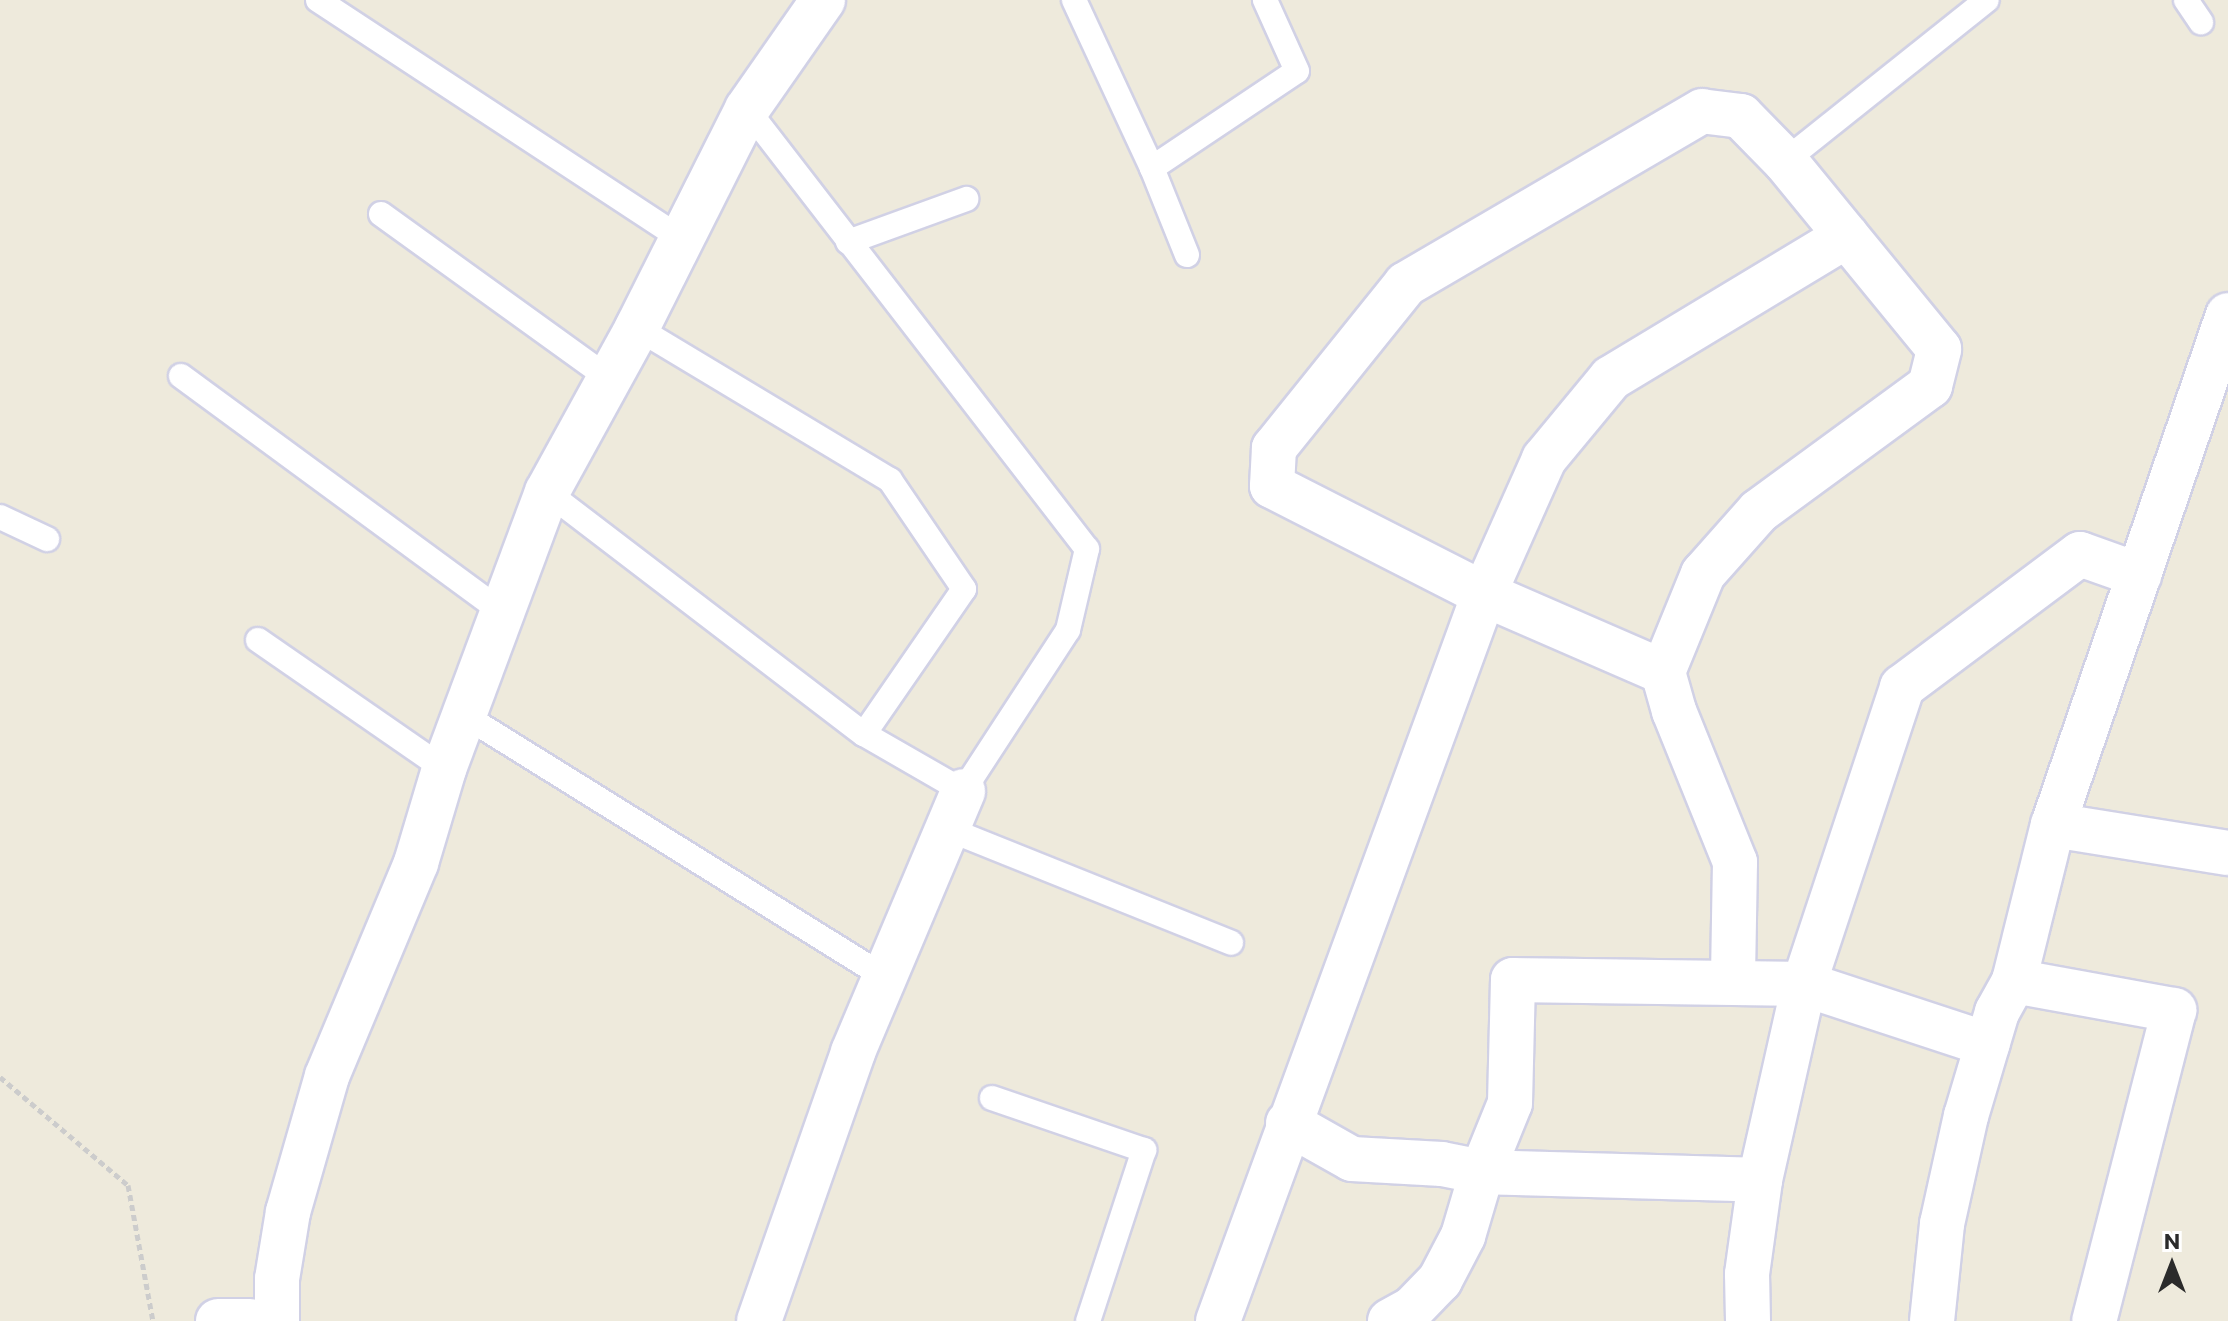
<!DOCTYPE html>
<html>
<head>
<meta charset="utf-8">
<style>
	body { margin:0 }
	#map { position:relative; width:2228px; height:1321px; overflow:hidden; background:#eeeadc; font-family:Commissioner,sans-serif }
	div>[style] { position:absolute }
	[style*='--x'] { left:calc(var(--x)*1px); top:calc(var(--y)*1px); width:calc(var(--w)*1px); rotate:calc(var(--a)*1deg) }
	.path>* { height:5px; margin-top:-2.5px; transform-origin:0; background:repeating-linear-gradient(90deg,#ccc 0 6px,transparent 0 10px) }
	.roads { filter:drop-shadow(2px 0 #d1d1e5) drop-shadow(-2px 0 #d1d1e5) drop-shadow(0 2px #d1d1e5) drop-shadow(0 -2px #d1d1e5) }
	.service>* { height:24px; margin:-12px; padding:0 12px; transform-origin:12px; border-radius:12px; background:#fff }
	.minor>* { height:44px; margin:-22px; padding:0 22px; transform-origin:22px; border-radius:22px; background:#fff }
	span { translate:-50% -50%; white-space:nowrap; text-align:center; line-height:1.15; -webkit-text-stroke:6px #fff; paint-order:stroke }
	.north { position:absolute; left:2132px; top:1225px; width:80px; height:80px; -webkit-text-stroke:6px #fff; paint-order:stroke; rotate:0deg; font-size:22px; font-weight:700; line-height:32px; text-align:center; color:#2b2b2b }
	.north::after { content:''; display:block; margin:auto; width:28px; height:36px; background:#2b2b2b; clip-path:polygon(50% 0,100% 100%,50% 72%,0 100%) }
</style>
</head>
<body>
<div id="map">
	<div class="path">
		<div style="--x:0;--y:1077;--w:167;--a:40.2"></div>
		<div style="--x:128;--y:1185;--w:138;--a:79.6"></div>
	</div>
	<div class="roads">
		<div class="service">
			<div style="--x:318;--y:0;--w:432;--a:33.3"></div>
			<div style="--x:1074;--y:0;--w:185;--a:65.1"></div>
			<div style="--x:2186;--y:0;--w:27;--a:56"></div>
			<div style="--x:747;--y:109;--w:556;--a:52.31"></div>
			<div style="--x:1087;--y:549;--w:83;--a:103.2"></div>
			<div style="--x:1068;--y:630;--w:192;--a:123.1"></div>
			<div style="--x:963;--y:791;--w:114;--a:-150.1"></div>
			<div style="--x:1785;--y:161;--w:258;--a:-38.6"></div>
			<div style="--x:381;--y:214;--w:280;--a:35.8"></div>
			<div style="--x:848;--y:242;--w:126;--a:-20"></div>
			<div style="--x:1187;--y:255;--w:94;--a:-111.9"></div>
			<div style="--x:1152;--y:168;--w:174;--a:-33.8"></div>
			<div style="--x:1297;--y:71;--w:78;--a:-114.3"></div>
			<div style="--x:181;--y:376;--w:396;--a:36.3"></div>
			<div style="--x:547;--y:492;--w:399;--a:37.4"></div>
			<div style="--x:864;--y:734;--w:176;--a:-55.4"></div>
			<div style="--x:964;--y:589;--w:132;--a:-124.2"></div>
			<div style="--x:890;--y:480;--w:295;--a:-149"></div>
			<div style="--x:0;--y:517;--w:52;--a:25.1"></div>
			<div style="--x:258;--y:640;--w:226;--a:34.7"></div>
			<div style="--x:467;--y:717;--w:491;--a:31.9"></div>
			<div style="--x:948;--y:829;--w:305;--a:21.9"></div>
			<div style="--x:992;--y:1098;--w:161;--a:18.9"></div>
			<div style="--x:1144;--y:1150;--w:180;--a:108.1"></div>
		</div>
		<div class="minor">
			<div style="--x:1663;--y:672;--w:106;--a:-67.8"></div>
			<div style="--x:1703;--y:574;--w:84;--a:-48.4"></div>
			<div style="--x:1759;--y:511;--w:212;--a:-36.2"></div>
			<div style="--x:1930;--y:386;--w:38;--a:-76"></div>
			<div style="--x:1939;--y:349;--w:243;--a:-129.3"></div>
			<div style="--x:1785;--y:161;--w:63;--a:-134.4"></div>
			<div style="--x:1741;--y:116;--w:39;--a:-173"></div>
			<div style="--x:1702;--y:111;--w:343;--a:149.7"></div>
			<div style="--x:1406;--y:284;--w:211;--a:128.8"></div>
			<div style="--x:1274;--y:448;--w:38;--a:93"></div>
			<div style="--x:1272;--y:486;--w:238;--a:27"></div>
			<div style="--x:1484;--y:594;--w:195;--a:23.5"></div>
			<div style="--x:1663;--y:672;--w:41;--a:74.2"></div>
			<div style="--x:1674;--y:711;--w:163;--a:68"></div>
			<div style="--x:1735;--y:862;--w:118;--a:91"></div>
			<div style="--x:2053;--y:825;--w:177;--a:9.1"></div>
			<div style="--x:2014;--y:981;--w:163;--a:10.3"></div>
			<div style="--x:2174;--y:1010;--w:321;--a:104.4"></div>
			<div style="--x:1288;--y:1123;--w:73;--a:29.4"></div>
			<div style="--x:1352;--y:1159;--w:90;--a:3.2"></div>
			<div style="--x:1442;--y:1164;--w:41;--a:11.3"></div>
			<div style="--x:1482;--y:1172;--w:278;--a:1.6"></div>
			<div style="--x:218;--y:1321;--w:32;--a:0"></div>
			<div style="--x:277;--y:1321;--w:42;--a:-90"></div>
			<div style="--x:277;--y:1279;--w:68;--a:-80.7"></div>
			<div style="--x:288;--y:1212;--w:141;--a:-74"></div>
			<div style="--x:327;--y:1076;--w:231;--a:-67.3"></div>
			<div style="--x:416;--y:863;--w:98;--a:-73.4"></div>
			<div style="--x:444;--y:769;--w:296;--a:-69.6"></div>
			<div style="--x:547;--y:492;--w:187;--a:-61.2"></div>
			<div style="--x:637;--y:328;--w:245;--a:-63.3"></div>
			<div style="--x:747;--y:109;--w:133;--a:-55.1"></div>
			<div style="--x:759;--y:1321;--w:285;--a:-70.7"></div>
			<div style="--x:853;--y:1052;--w:283;--a:-67.1"></div>
			<div style="--x:1218;--y:1321;--w:774;--a:-69.9"></div>
			<div style="--x:1484;--y:594;--w:148;--a:-66"></div>
			<div style="--x:1544;--y:459;--w:105;--a:-50.4"></div>
			<div style="--x:1611;--y:378;--w:275;--a:-31.1"></div>
			<div style="--x:1390;--y:1321;--w:26;--a:-29"></div>
			<div style="--x:1413;--y:1308;--w:39;--a:-46"></div>
			<div style="--x:1440;--y:1280;--w:50;--a:-62.4"></div>
			<div style="--x:1463;--y:1236;--w:67;--a:-73.5"></div>
			<div style="--x:1482;--y:1172;--w:74;--a:-67.9"></div>
			<div style="--x:1510;--y:1103;--w:123;--a:-88.6"></div>
			<div style="--x:1513;--y:980;--w:291;--a:0.8"></div>
			<div style="--x:1804;--y:984;--w:193;--a:18.2"></div>
			<div style="--x:1748;--y:1321;--w:47;--a:-91.2"></div>
			<div style="--x:1747;--y:1274;--w:95;--a:-82.1"></div>
			<div style="--x:1760;--y:1180;--w:201;--a:-77.3"></div>
			<div style="--x:1804;--y:984;--w:313;--a:-71.7"></div>
			<div style="--x:1902;--y:687;--w:222;--a:-36.8"></div>
			<div style="--x:2080;--y:554;--w:63;--a:19.6"></div>
			<div style="--x:1932;--y:1321;--w:98;--a:-84.1"></div>
			<div style="--x:1942;--y:1224;--w:111;--a:-77.5"></div>
			<div style="--x:1966;--y:1116;--w:109;--a:-73.4"></div>
			<div style="--x:1997;--y:1012;--w:35;--a:-61"></div>
			<div style="--x:2014;--y:981;--w:161;--a:-76"></div>
			<div style="--x:2053;--y:825;--w:539;--a:-71.06"></div>
		</div>
	</div>
	<div class="north">N</div>
</div>
</body>
</html>
